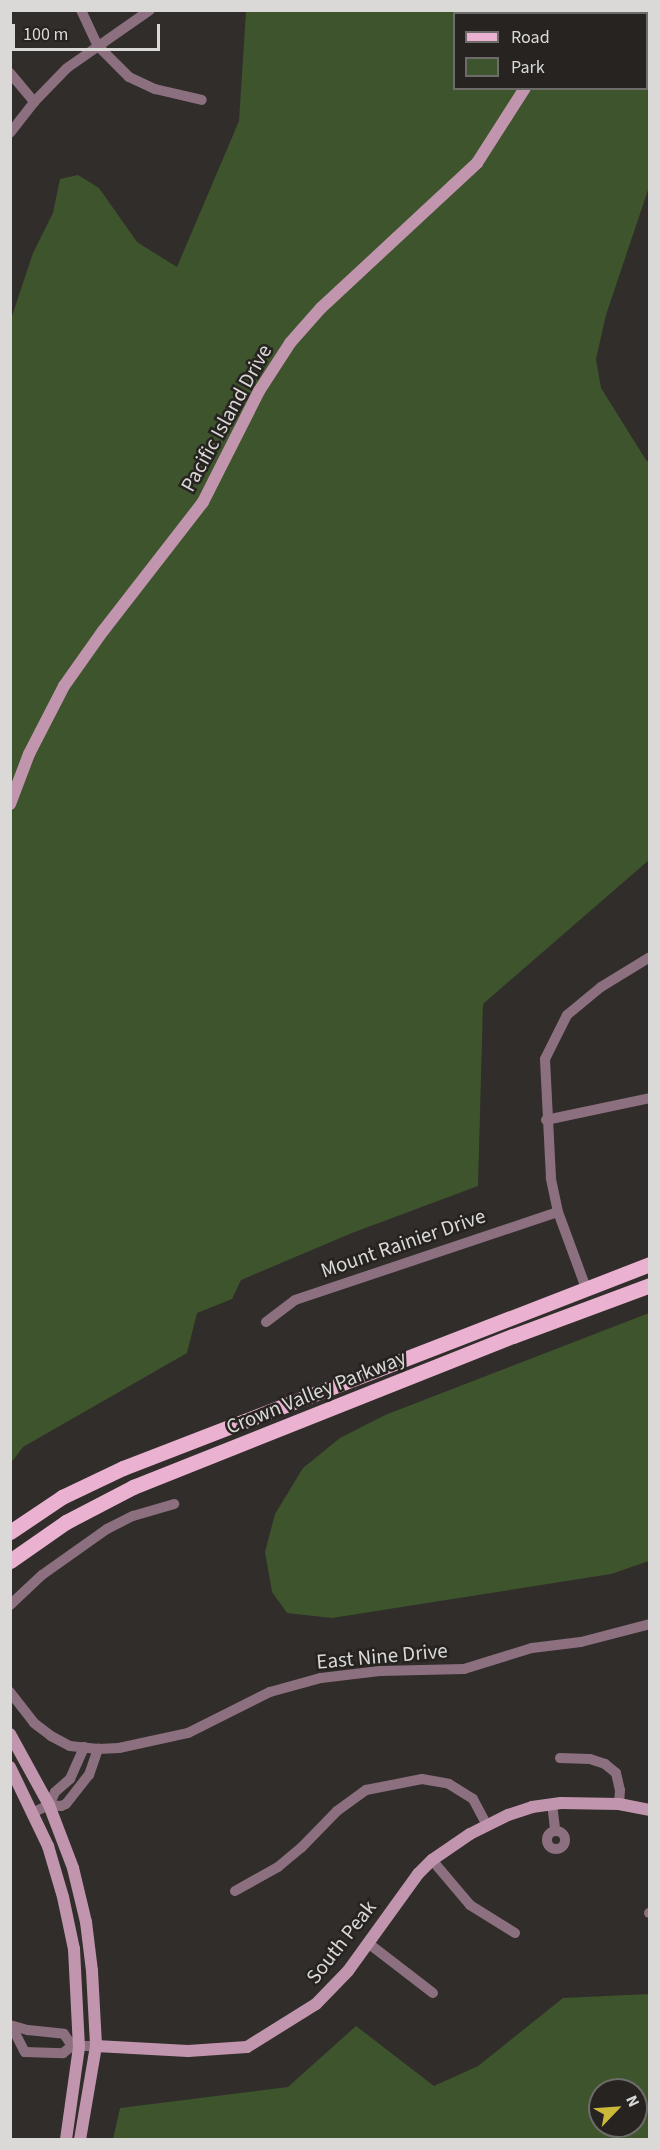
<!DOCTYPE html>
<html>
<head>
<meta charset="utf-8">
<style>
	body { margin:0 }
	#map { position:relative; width:660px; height:2150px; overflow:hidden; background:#302d2a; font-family:"Source Sans 3",sans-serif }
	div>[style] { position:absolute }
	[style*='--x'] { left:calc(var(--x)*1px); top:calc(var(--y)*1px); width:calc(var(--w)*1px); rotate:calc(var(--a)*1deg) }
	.green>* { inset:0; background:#3d542c }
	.street>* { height:10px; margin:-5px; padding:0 5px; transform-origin:5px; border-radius:5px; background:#8c707f }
	.street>.ring { margin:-5px; padding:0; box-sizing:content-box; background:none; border:10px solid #8c707f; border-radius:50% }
	.secondary>* { height:12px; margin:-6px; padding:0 6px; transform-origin:6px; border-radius:6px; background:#c195ad }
	.primary>* { height:15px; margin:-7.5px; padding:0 7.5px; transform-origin:7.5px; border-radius:7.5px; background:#ebb1d1 }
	span { translate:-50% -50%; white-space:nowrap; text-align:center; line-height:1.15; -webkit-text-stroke:5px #262320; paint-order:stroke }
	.street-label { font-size:21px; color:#dbd9d8 }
	.frame { position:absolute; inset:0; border:12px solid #dbd9d8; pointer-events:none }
	.legend { position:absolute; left:453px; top:12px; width:195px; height:78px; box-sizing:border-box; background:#262320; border:2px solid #6e6c6a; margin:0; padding:8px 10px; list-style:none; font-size:18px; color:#dbd9d8 }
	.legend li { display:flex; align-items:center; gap:12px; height:30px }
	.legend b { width:30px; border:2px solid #6e6c6a }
	.north { position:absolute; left:588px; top:2078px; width:60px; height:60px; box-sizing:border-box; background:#262320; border:2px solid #6e6c6a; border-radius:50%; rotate:65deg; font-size:16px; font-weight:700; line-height:24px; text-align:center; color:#dbd9d8 }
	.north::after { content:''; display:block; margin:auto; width:21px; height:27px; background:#ccb939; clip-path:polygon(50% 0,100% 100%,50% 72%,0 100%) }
	.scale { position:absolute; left:12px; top:24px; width:148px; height:27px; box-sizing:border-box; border:3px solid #dbd9d8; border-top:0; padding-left:8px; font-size:18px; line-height:21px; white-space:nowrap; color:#dbd9d8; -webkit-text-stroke:4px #262320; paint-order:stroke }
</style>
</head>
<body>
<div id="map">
	<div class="green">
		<div style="clip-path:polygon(evenodd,246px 11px,649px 11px,649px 187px,606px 315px,596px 359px,601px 388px,646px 460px,649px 462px,649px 860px,483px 1004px,478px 1186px,352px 1233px,241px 1280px,232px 1299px,197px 1313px,187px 1353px,23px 1447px,11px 1463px,10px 322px,33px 253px,53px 213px,60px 179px,78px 175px,99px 188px,137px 242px,177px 267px,239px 121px,246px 11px,454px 14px,646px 14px,646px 88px,454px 88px,454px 14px)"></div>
		<div style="clip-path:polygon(649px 1313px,649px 1561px,611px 1574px,332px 1618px,287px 1613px,272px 1592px,265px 1552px,275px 1514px,303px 1468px,340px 1438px,385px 1415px)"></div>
		<div style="clip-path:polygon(evenodd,649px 1994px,649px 2139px,113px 2139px,120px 2108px,288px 2087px,356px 2026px,434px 2086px,478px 2066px,563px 1998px,649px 1994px,600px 2090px,636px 2090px,636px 2126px,600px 2126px,600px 2090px)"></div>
	</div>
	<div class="street">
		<div style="--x:81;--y:10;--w:40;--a:65"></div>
		<div style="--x:98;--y:46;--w:44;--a:45"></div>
		<div style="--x:129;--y:77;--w:29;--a:25"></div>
		<div style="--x:155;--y:89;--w:48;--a:13.2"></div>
		<div style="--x:10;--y:73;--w:38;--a:50"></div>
		<div style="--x:10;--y:133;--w:39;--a:-52"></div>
		<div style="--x:34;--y:102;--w:47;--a:-45.9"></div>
		<div style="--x:67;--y:68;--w:101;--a:-34.9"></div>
		<div style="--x:546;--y:1120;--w:106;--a:-11.9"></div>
		<div style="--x:586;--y:1288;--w:81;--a:-110.2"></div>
		<div style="--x:558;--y:1212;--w:35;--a:-102"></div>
		<div style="--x:551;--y:1178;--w:119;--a:-92.9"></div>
		<div style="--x:545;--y:1059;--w:49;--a:-63.4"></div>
		<div style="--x:567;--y:1015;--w:44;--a:-39.5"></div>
		<div style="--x:601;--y:987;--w:57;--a:-31.5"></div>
		<div style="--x:266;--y:1322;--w:36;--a:-37"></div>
		<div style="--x:295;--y:1300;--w:277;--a:-18.5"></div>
		<div style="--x:10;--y:1605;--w:44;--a:-43.2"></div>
		<div style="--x:42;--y:1575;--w:80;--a:-35.3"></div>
		<div style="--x:107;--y:1529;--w:29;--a:-27"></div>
		<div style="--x:133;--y:1516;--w:43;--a:-16.3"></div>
		<div style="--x:10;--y:1692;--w:39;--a:52"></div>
		<div style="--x:34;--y:1723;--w:21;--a:37"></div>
		<div style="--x:51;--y:1736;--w:21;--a:28"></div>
		<div style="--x:70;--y:1746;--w:28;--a:6"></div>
		<div style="--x:98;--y:1749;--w:21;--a:-3"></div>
		<div style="--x:119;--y:1748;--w:71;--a:-12.3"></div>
		<div style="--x:188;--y:1733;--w:92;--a:-26.6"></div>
		<div style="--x:270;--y:1692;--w:53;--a:-15.4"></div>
		<div style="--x:321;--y:1678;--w:59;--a:-6.8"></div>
		<div style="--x:380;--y:1671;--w:84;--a:-1.4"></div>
		<div style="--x:464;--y:1669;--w:71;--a:-17.2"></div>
		<div style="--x:532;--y:1648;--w:49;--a:-7"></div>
		<div style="--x:581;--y:1642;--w:71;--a:-14.6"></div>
		<div style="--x:560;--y:1758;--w:30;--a:2"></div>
		<div style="--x:590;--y:1759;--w:16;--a:18"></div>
		<div style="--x:605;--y:1764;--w:14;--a:39"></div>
		<div style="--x:616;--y:1773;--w:17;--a:77"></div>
		<div style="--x:620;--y:1790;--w:14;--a:94"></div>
		<div style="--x:552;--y:1804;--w:26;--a:83"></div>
		<div style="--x:49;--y:1805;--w:14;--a:-65"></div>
		<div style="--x:55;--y:1792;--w:20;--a:-41"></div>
		<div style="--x:70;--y:1779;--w:35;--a:-66"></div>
		<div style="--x:34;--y:1812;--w:17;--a:-25"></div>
		<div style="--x:49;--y:1805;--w:12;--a:5"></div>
		<div style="--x:61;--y:1806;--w:5;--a:-22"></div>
		<div style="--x:66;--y:1804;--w:37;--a:-52"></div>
		<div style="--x:89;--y:1775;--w:28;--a:-71"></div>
		<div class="ring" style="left:547px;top:1831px;width:8px;height:8px"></div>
		<div style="--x:432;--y:1860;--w:59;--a:49.8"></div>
		<div style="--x:470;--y:1905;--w:53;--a:31.9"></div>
		<div style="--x:235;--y:1891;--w:49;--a:-29.2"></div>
		<div style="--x:278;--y:1867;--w:30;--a:-40"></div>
		<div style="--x:301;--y:1848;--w:52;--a:-45.8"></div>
		<div style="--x:337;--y:1811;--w:36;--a:-36"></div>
		<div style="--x:366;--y:1790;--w:57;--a:-11.1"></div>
		<div style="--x:422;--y:1779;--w:27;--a:10"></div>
		<div style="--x:449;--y:1784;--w:28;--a:32"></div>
		<div style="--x:473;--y:1799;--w:30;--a:62"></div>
		<div style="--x:649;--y:1913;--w:1;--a:0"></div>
		<div style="--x:368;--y:1943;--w:82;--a:37.6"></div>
		<div style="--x:10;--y:2025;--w:19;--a:16"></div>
		<div style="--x:28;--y:2030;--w:36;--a:6"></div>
		<div style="--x:64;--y:2034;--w:14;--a:56"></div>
		<div style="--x:72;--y:2046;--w:24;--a:0"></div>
		<div style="--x:12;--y:2027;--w:28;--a:63"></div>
		<div style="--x:25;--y:2052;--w:38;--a:2"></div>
		<div style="--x:63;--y:2053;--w:11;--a:-38"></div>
	</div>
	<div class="secondary">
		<div style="--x:561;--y:14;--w:4;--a:-63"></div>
		<div style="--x:10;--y:804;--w:53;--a:-69.2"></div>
		<div style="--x:29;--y:754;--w:76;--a:-62.8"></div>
		<div style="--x:64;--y:686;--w:67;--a:-54.7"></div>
		<div style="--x:103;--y:631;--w:163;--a:-52.2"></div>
		<div style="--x:203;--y:502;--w:124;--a:-63.2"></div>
		<div style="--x:259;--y:391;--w:57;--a:-57.1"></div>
		<div style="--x:290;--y:343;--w:47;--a:-48.5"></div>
		<div style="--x:321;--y:308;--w:213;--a:-42.9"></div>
		<div style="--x:477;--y:163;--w:89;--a:-57.4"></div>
		<div style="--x:10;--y:1734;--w:81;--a:61.2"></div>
		<div style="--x:49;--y:1805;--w:67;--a:69.1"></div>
		<div style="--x:73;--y:1868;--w:56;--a:76.5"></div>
		<div style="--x:86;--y:1922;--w:49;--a:83"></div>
		<div style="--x:92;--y:1971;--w:75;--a:86.9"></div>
		<div style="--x:96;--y:2046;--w:95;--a:99.7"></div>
		<div style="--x:10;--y:1767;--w:88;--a:64.3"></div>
		<div style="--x:48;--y:1846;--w:53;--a:73.6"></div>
		<div style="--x:63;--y:1897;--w:53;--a:78.1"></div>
		<div style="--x:74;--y:1949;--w:98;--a:87.1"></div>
		<div style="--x:79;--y:2047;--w:94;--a:98"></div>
		<div style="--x:96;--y:2046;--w:92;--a:3.1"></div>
		<div style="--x:188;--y:2051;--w:59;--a:-3.9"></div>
		<div style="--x:247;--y:2047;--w:81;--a:-31.9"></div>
		<div style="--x:316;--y:2004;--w:46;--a:-45.9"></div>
		<div style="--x:348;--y:1971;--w:120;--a:-54.2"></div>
		<div style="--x:418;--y:1874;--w:20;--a:-45"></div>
		<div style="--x:432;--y:1860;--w:46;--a:-34.4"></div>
		<div style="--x:470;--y:1834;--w:42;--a:-26.6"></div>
		<div style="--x:508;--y:1815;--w:25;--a:-18"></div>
		<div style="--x:532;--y:1807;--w:29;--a:-8"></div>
		<div style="--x:561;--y:1803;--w:58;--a:1"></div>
		<div style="--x:619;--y:1804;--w:32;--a:11"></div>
	</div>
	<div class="primary">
		<div style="--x:10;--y:1532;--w:63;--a:-33.9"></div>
		<div style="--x:62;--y:1497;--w:68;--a:-25.4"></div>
		<div style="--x:123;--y:1468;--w:565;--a:-21.16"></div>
		<div style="--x:10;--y:1561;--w:68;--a:-34.9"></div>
		<div style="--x:66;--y:1522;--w:76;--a:-27.6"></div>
		<div style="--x:133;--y:1487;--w:409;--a:-21.7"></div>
		<div style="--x:513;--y:1336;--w:146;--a:-20.4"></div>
	</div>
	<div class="street-label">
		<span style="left:226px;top:418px;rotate:-61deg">Pacific Island Drive</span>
		<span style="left:403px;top:1243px;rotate:-19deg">Mount Rainier Drive</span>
		<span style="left:316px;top:1392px;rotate:-22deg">Crown Valley Parkway</span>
		<span style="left:382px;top:1656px;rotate:-5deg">East Nine Drive</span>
		<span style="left:341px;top:1942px;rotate:-52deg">South Peak</span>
	</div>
	<div class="frame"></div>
	<ul class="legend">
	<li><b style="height:8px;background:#ebb1d1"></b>Road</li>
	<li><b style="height:16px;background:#3d542c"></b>Park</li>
	</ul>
	<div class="north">N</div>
	<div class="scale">100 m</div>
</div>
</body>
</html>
